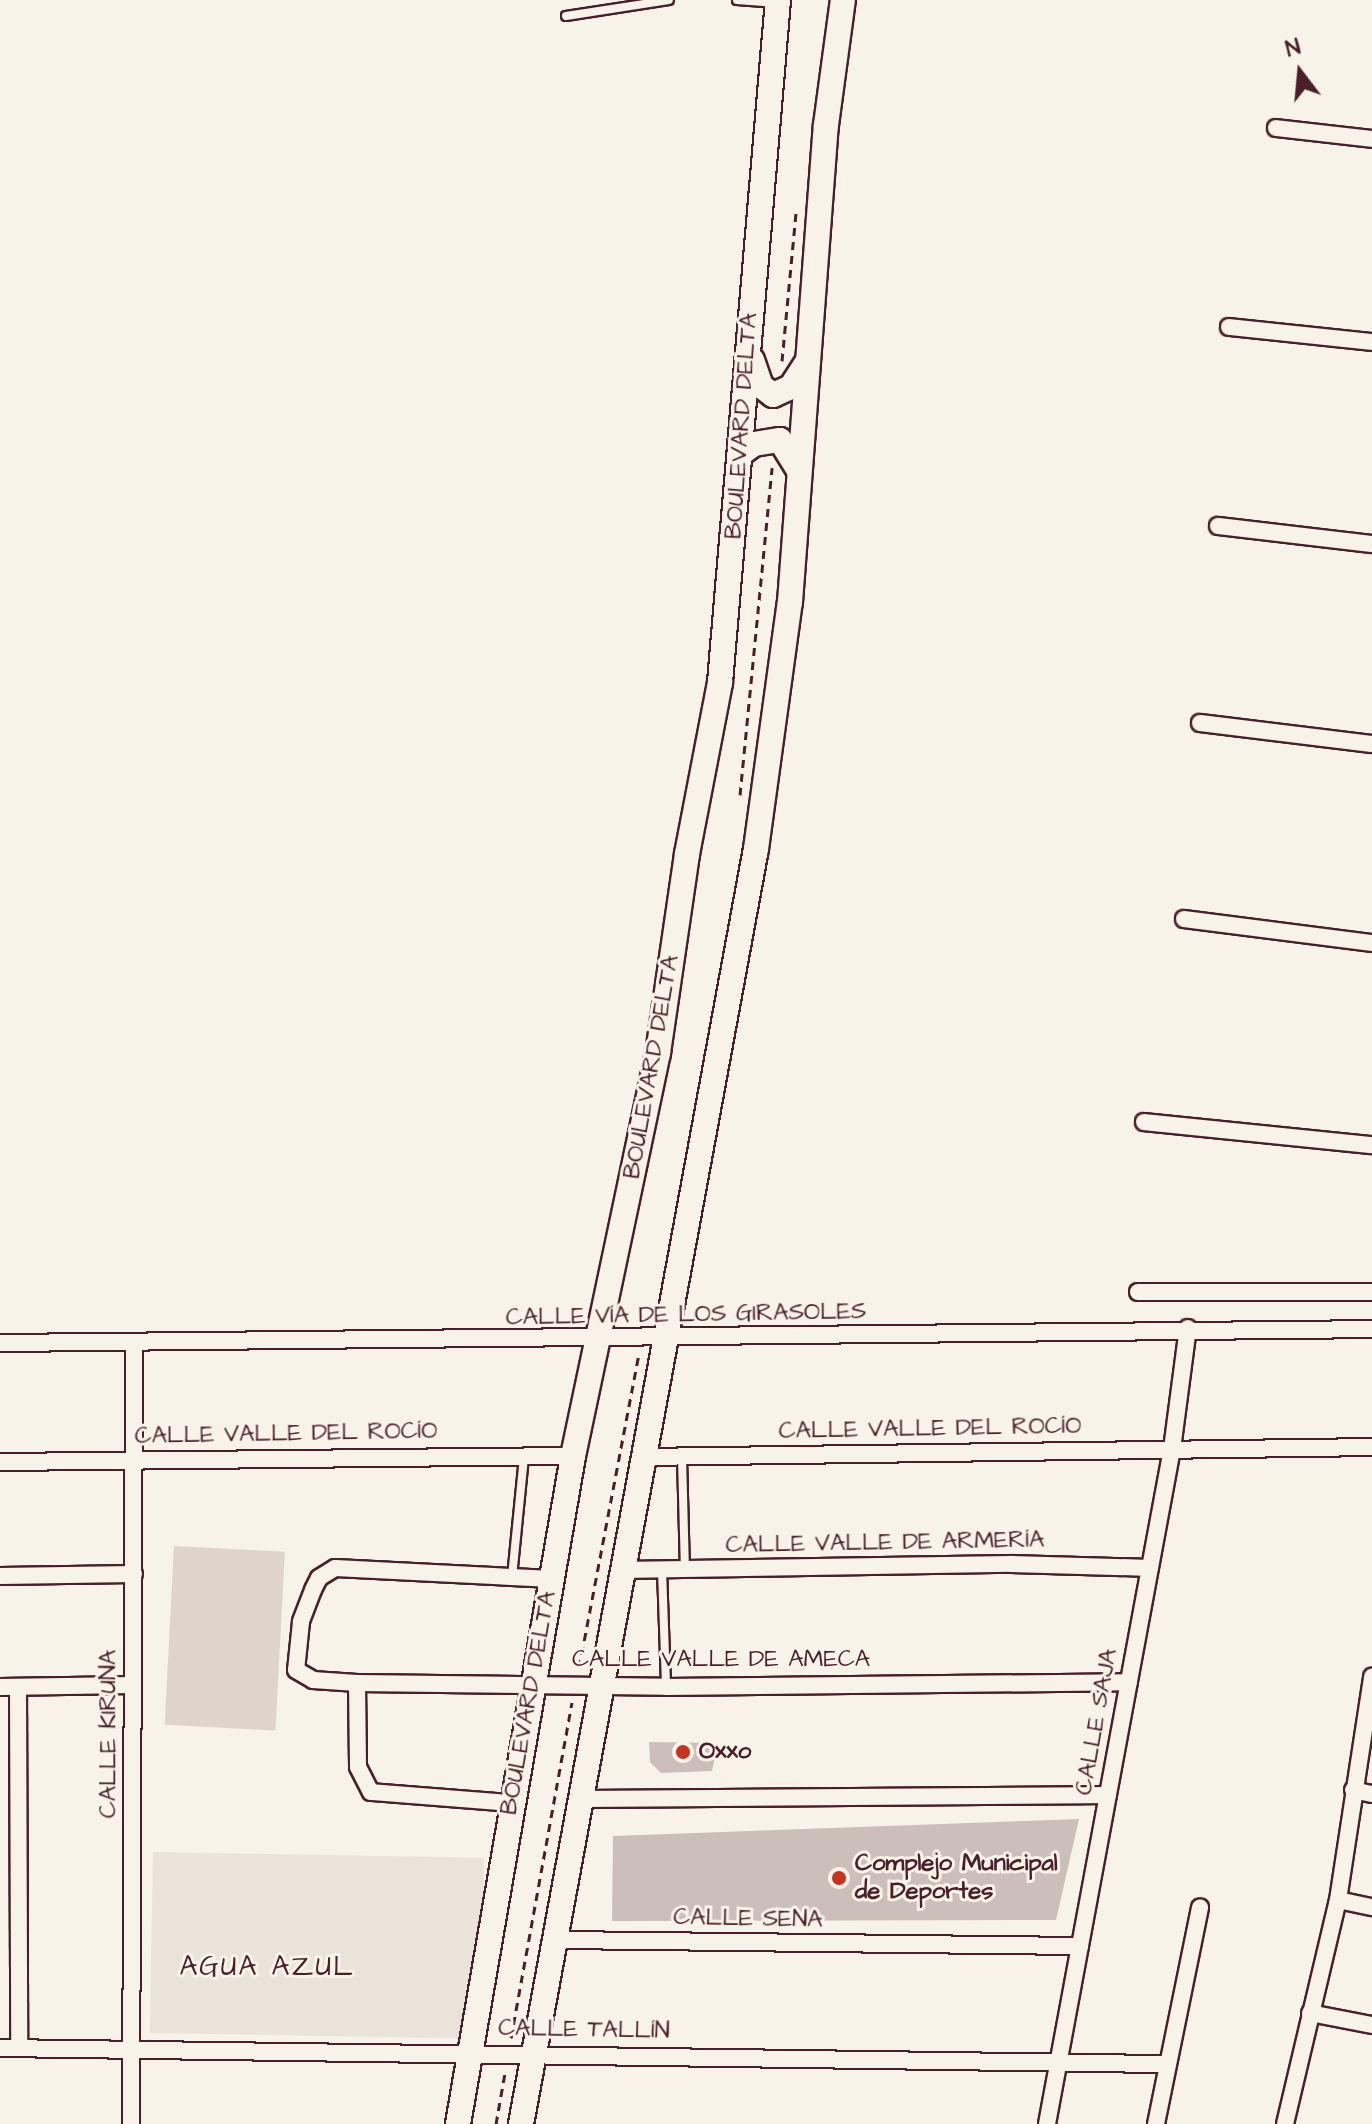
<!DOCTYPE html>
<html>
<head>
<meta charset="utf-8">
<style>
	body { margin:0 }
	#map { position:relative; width:1372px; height:2124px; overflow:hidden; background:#f7f3e8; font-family:"Architects Daughter",sans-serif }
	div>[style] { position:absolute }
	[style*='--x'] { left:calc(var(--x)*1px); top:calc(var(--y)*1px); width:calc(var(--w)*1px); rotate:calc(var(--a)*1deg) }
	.built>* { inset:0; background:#eae3da; transform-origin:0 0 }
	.green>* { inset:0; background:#ded4cc; transform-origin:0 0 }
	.building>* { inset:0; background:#ccbfb9 }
	.path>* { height:3px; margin-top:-1.5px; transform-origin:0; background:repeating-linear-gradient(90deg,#4a1f2b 0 8px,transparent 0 14px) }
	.roads { filter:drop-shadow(2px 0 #4a1f2b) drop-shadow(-2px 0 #4a1f2b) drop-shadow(0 2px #4a1f2b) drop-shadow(0 -2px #4a1f2b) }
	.lane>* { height:8px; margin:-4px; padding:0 4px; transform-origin:4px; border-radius:4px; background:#f7f3e8 }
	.street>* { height:16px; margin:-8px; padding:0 8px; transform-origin:8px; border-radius:8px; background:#f7f3e8 }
	.primary>* { height:24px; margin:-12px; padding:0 12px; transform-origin:12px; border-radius:12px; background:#f7f3e8 }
	.dots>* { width:22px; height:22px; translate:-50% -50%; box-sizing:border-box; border:4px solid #f7f3e8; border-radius:50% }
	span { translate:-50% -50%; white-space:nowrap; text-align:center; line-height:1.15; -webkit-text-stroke:6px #f7f3e8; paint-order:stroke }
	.street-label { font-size:24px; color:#4a1f2b }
	.poi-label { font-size:24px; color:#4a1f2b; font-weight:700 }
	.left { translate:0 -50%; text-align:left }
	.quarter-label { font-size:28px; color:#4a1f2b; letter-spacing:2px }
	.north { position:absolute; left:1260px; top:32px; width:80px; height:80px; -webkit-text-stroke:6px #f7f3e8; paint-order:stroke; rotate:344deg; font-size:22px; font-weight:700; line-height:32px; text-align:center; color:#4a1f2b }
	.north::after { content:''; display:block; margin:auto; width:28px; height:36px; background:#4a1f2b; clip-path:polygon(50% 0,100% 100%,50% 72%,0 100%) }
</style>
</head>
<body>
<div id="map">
	<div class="built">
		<div style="left:153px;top:1852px;width:331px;height:181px;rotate:1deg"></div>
	</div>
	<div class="green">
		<div style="left:174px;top:1546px;width:111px;height:179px;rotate:3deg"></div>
	</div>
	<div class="building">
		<div style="clip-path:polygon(649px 1742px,718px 1743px,712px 1771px,661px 1773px,650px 1762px)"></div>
		<div style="clip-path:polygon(1079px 1819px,1056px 1920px,612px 1921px,613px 1836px)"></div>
	</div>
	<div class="path">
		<div style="--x:782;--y:361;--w:149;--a:-84.6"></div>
		<div style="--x:740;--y:795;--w:329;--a:-84.4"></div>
		<div style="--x:579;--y:1668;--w:321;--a:-79.2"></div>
		<div style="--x:511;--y:2038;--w:341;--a:-79.7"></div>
		<div style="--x:496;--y:2124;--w:52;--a:-80"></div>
	</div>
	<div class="roads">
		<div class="lane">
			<div style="--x:737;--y:0;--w:40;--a:4.3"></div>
			<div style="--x:566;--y:16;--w:104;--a:-8.8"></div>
			<div style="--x:682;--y:1457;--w:112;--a:88.5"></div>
			<div style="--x:662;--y:1570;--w:117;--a:88"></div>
			<div style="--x:512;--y:1577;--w:121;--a:-84.3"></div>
		</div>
		<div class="street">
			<div style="--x:1276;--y:128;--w:97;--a:6.5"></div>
			<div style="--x:1229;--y:327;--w:144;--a:6"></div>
			<div style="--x:1218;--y:526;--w:155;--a:6.7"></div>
			<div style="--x:1200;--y:723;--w:173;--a:7"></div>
			<div style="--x:1184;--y:919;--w:190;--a:7.3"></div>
			<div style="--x:1144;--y:1122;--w:229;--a:5.8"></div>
			<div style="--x:1138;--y:1292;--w:234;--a:0"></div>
			<div style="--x:0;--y:1343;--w:1372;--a:-0.58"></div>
			<div style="--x:641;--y:1457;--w:731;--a:-0.78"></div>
			<div style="--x:0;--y:1462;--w:573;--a:-0.6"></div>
			<div style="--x:621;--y:1570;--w:390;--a:-0.9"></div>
			<div style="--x:1011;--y:1564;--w:139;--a:1.6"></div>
			<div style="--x:0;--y:1576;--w:134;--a:-0.9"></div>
			<div style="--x:552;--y:1579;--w:217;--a:-177.1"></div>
			<div style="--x:335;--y:1568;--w:19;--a:148"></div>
			<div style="--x:319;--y:1578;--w:13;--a:117"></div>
			<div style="--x:313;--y:1590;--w:34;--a:111"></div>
			<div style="--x:301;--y:1622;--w:48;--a:95.9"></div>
			<div style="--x:296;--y:1670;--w:20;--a:30"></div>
			<div style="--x:313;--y:1680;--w:44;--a:3.9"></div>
			<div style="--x:357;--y:1683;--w:309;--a:0.7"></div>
			<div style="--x:666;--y:1687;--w:463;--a:-0.6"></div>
			<div style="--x:357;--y:1683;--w:84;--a:89.3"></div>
			<div style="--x:358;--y:1767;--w:28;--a:63"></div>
			<div style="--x:371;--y:1792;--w:140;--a:4.5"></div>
			<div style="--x:0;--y:1687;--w:133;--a:-0.9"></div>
			<div style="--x:18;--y:1687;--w:361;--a:89.8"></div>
			<div style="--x:1353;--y:1790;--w:19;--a:12"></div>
			<div style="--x:583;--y:1799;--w:525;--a:-0.44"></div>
			<div style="--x:1338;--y:1900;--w:35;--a:12"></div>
			<div style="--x:559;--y:1940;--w:521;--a:0.66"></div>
			<div style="--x:1310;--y:2013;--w:63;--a:11"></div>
			<div style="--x:0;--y:2048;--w:1166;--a:0.79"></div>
			<div style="--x:131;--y:2124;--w:780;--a:-89.78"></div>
			<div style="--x:1047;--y:2124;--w:686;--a:-79.51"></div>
			<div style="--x:1172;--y:1449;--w:122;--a:-82.5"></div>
			<div style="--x:1156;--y:2124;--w:221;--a:-78.5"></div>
			<div style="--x:1285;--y:2124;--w:230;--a:-76.7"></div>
			<div style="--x:1338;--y:1900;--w:226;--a:-81.3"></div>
		</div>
		<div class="primary">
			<div style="--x:752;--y:360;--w:28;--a:71"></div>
			<div style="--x:761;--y:386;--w:15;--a:37"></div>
			<div style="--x:773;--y:395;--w:20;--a:-24"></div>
			<div style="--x:791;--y:387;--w:27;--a:-57"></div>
			<div style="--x:740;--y:454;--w:17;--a:-36"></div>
			<div style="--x:754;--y:444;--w:26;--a:-9"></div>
			<div style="--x:780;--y:440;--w:36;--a:58"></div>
			<div style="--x:458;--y:2124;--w:678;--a:-80.23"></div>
			<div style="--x:573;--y:1456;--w:412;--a:-78.1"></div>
			<div style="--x:658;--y:1053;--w:201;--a:-81.7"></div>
			<div style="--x:687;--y:854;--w:175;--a:-79.1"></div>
			<div style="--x:720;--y:682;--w:684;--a:-85.14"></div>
			<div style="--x:521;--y:2124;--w:1296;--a:-79.56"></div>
			<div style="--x:756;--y:849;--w:249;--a:-82.2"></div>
			<div style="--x:790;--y:602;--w:478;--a:-85.7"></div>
			<div style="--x:826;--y:125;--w:126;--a:-82.3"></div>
		</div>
	</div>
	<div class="dots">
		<div style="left:683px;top:1752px;background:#c8321e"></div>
		<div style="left:839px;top:1878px;background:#c8321e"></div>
	</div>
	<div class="street-label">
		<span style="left:742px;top:426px;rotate:-86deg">BOULEVARD DELTA</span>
		<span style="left:652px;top:1067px;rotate:-80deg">BOULEVARD DELTA</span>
		<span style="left:686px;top:1315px;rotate:-1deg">CALLE VÍA DE LOS GIRASOLES</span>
		<span style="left:930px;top:1429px;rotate:-1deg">CALLE VALLE DEL ROCÍO</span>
		<span style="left:286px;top:1434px;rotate:-1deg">CALLE VALLE DEL ROCÍO</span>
		<span style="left:885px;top:1543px;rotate:-1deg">CALLE VALLE DE ARMERÍA</span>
		<span style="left:721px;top:1660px">CALLE VALLE DE AMECA</span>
		<span style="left:529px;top:1703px;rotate:-80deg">BOULEVARD DELTA</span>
		<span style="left:1097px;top:1722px;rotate:-80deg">CALLE SAJA</span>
		<span style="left:109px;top:1734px;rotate:-90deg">CALLE KIRUNA</span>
		<span style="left:748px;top:1919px;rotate:1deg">CALLE SENA</span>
		<span style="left:584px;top:2030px;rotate:1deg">CALLE TALLÍN</span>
	</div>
	<div class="poi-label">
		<span class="left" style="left:699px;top:1752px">Oxxo</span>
		<span class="left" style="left:855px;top:1878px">Complejo Municipal<br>de Deportes</span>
	</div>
	<div class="quarter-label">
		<span style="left:267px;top:1967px">AGUA AZUL</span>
	</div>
	<div class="north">N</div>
</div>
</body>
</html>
